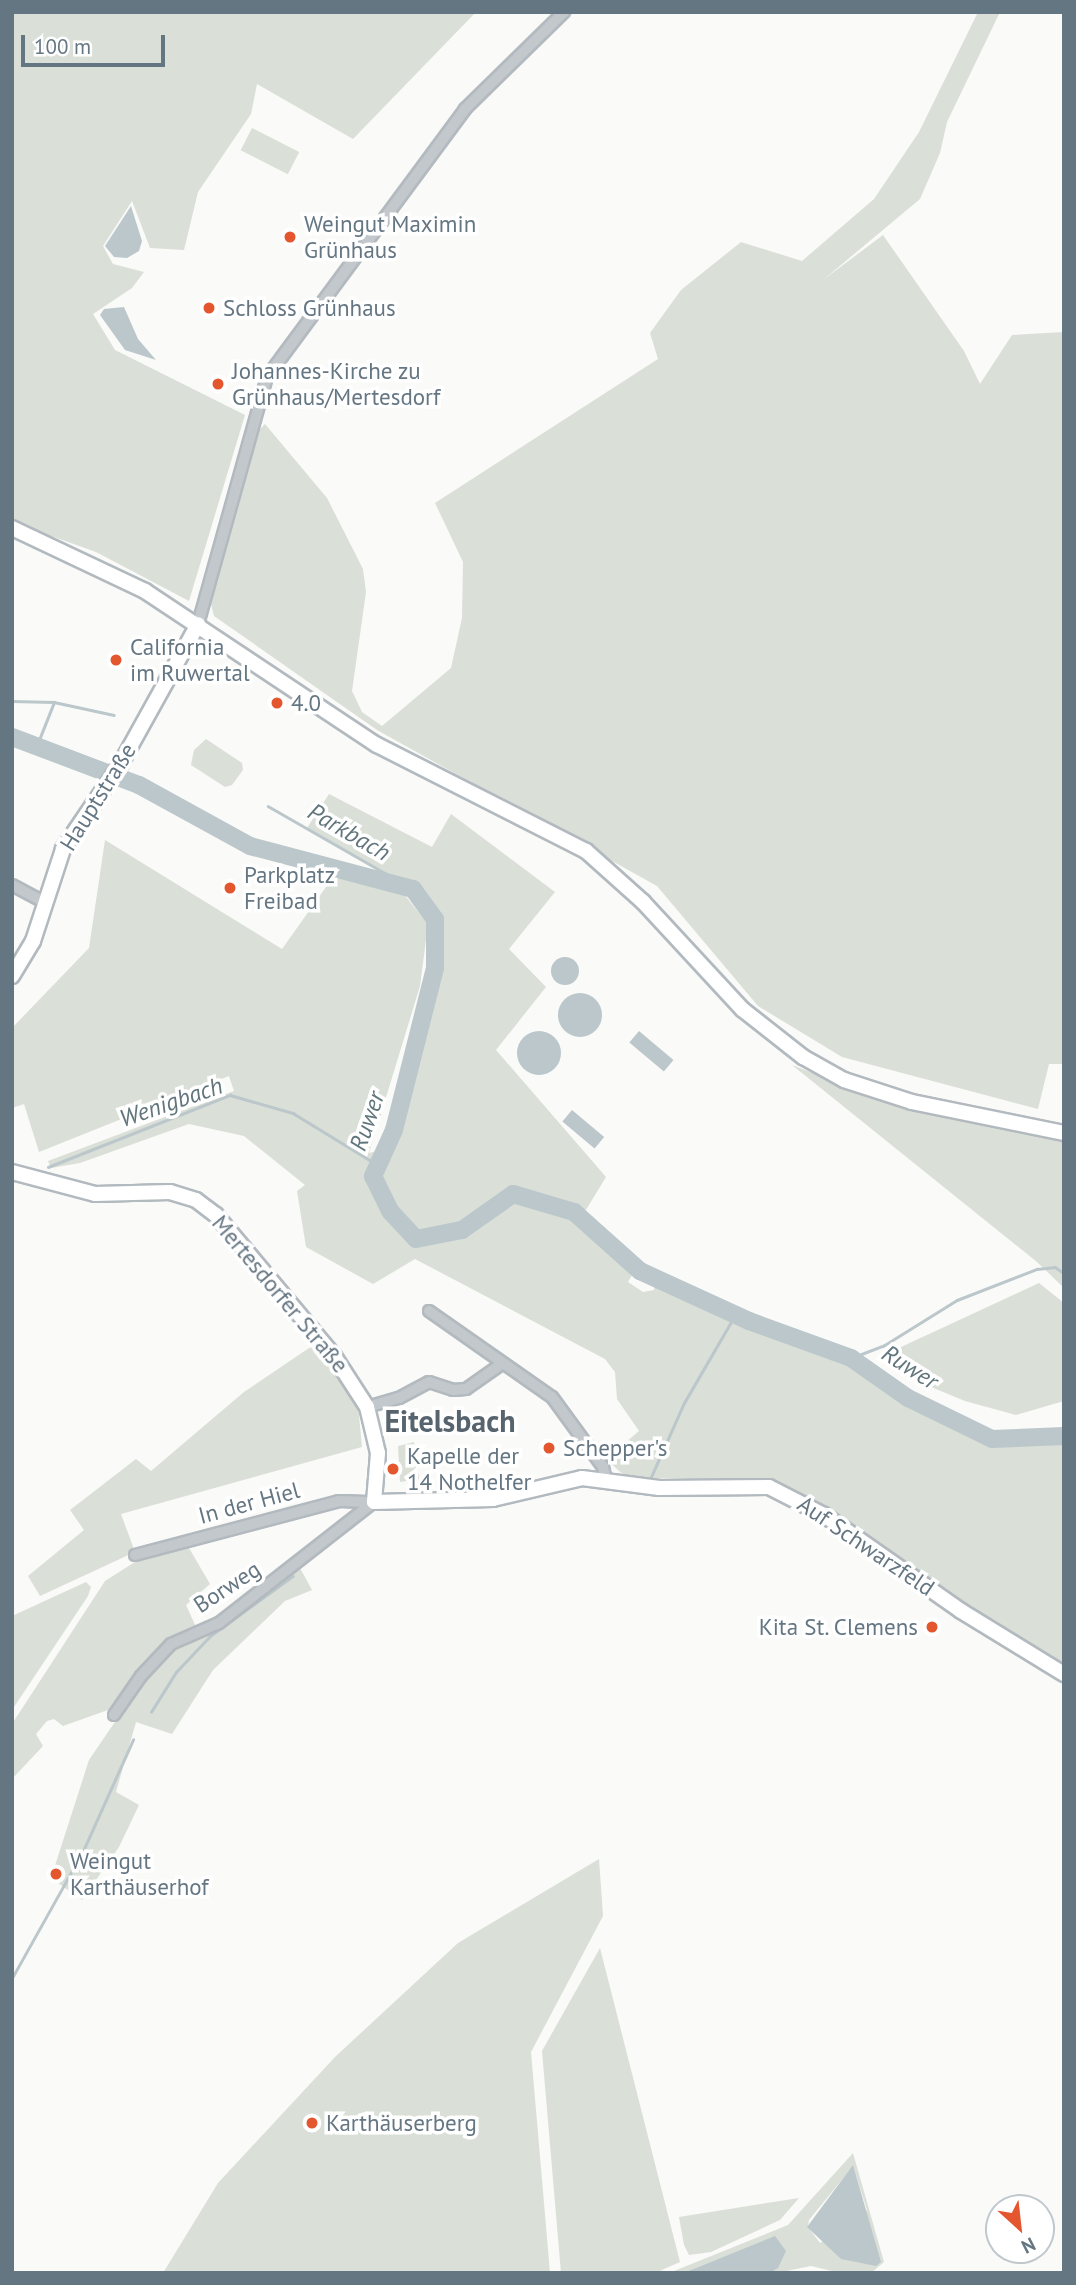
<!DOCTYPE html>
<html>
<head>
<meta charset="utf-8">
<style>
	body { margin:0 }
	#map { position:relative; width:1076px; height:2285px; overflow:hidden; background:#fafaf8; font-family:"PT Sans",sans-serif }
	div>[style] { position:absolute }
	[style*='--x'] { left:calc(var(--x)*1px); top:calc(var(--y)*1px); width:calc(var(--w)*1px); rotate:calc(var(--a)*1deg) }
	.green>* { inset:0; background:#dadfd7; transform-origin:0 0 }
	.water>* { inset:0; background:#bbc7cb; transform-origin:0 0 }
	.round { border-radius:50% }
	.stream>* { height:2.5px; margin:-1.25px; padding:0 1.25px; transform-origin:1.25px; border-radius:1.25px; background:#bbc7cb }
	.river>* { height:18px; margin:-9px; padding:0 9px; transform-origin:9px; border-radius:9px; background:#bbc7cb }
	.roads { filter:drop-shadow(2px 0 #b3babf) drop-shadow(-2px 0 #b3babf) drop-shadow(0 2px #b3babf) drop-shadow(0 -2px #b3babf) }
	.street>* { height:10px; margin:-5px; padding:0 5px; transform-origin:5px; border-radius:5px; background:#c3c8cc }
	.secondary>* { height:14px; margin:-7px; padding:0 7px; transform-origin:7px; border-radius:7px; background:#fff }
	.dots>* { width:19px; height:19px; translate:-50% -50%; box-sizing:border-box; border:4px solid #fff; border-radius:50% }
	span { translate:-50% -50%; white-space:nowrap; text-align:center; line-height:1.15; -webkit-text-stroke:7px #fff; paint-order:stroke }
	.poi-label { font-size:23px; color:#657683 }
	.left { translate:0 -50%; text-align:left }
	.right { translate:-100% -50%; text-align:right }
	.street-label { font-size:23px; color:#657683 }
	.water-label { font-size:24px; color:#60757c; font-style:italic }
	.district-label { font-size:30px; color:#57646e; font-weight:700 }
	.frame { position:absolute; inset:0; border:14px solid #657683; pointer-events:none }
	.north { position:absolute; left:985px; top:2194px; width:70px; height:70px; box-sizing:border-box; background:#fff; border:2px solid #c1c8cd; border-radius:50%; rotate:153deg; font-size:19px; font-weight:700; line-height:28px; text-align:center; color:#657683 }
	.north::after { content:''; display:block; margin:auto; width:24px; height:32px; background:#e4572e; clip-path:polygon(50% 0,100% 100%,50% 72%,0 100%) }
	.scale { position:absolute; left:21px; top:35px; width:144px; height:32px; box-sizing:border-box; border:4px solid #657683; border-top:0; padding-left:9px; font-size:21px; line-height:24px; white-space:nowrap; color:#657683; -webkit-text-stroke:5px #fff; paint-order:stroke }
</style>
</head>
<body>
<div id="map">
	<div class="green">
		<div style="clip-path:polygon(12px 12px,476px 12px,353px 139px,257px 84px,251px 114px,198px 192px,184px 250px,150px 248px,132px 201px,103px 246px,113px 264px,144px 272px,132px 288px,93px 314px,115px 350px,245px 415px,189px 601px,96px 552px,12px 522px)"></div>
		<div style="clip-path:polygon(978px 12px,1000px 12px,947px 122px,940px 153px,920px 199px,823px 280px,883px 235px,964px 351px,980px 384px,1012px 335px,1064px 332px,1064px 1064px,1049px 1064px,1038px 1109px,842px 1057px,758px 1006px,657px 886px,377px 730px,214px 616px,211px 604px,256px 433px,265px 424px,327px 498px,363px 569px,366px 592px,352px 691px,362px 712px,382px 726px,451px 668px,462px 618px,463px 562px,435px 503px,658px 359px,650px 333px,681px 290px,741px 242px,802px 261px,874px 199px,919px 132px)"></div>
		<div style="left:252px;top:128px;width:53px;height:25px;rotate:27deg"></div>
		<div style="clip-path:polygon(206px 739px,242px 763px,243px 770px,232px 785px,225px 787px,191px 765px,194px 750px)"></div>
		<div style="clip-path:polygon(329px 794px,432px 847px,451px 814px,555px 892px,509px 949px,546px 987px,496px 1050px,606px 1177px,581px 1218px,636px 1268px,628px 1282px,643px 1292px,654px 1290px,656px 1278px,735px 1315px,851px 1358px,908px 1398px,992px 1439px,1064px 1436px,1064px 1667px,782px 1484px,742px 1479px,627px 1478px,606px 1459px,639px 1431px,617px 1399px,615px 1372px,605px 1359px,415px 1259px,373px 1284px,306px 1247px,297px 1191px,305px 1185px,244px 1136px,189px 1124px,80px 1163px,51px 1168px,48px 1161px,234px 1091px,229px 1076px,39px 1152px,24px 1104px,12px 1108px,12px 1028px,89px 948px,105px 840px,282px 949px,336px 873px,403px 893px,428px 924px,420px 986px,369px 1153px,385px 1149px,435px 969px,435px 919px,413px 889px,307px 828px)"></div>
		<div style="clip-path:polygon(792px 1065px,846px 1086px,1064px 1141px,1064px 1288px,1037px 1262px)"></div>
		<div style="clip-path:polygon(1039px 1283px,1064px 1303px,1064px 1401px,1016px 1415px,965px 1401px,902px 1375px,886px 1354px)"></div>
		<div style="clip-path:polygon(315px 1344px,358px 1405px,362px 1447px,121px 1514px,135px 1552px,40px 1596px,28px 1576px,84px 1530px,70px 1510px,136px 1459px,151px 1471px,244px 1392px)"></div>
		<div style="clip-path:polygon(414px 1442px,419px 1479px,400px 1482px,398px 1446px)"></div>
		<div style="clip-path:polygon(189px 1548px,210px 1584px,186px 1605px,196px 1627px,172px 1637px,151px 1655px,108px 1710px,63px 1726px,54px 1719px,47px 1721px,36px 1734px,43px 1746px,12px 1779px,12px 1724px,105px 1581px,138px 1560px)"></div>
		<div style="clip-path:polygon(300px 1568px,312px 1590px,285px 1601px,213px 1670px,172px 1734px,136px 1722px,116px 1792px,139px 1805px,119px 1847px,82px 1900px,51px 1878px,89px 1760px,140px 1685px,169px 1652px,219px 1628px)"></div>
		<div style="clip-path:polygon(86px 1582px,91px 1587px,88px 1596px,12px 1710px,12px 1616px)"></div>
		<div style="clip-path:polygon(599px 1859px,603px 1916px,531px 2052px,550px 2273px,163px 2273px,218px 2183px,335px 2057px,458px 1943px)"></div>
		<div style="clip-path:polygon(600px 1948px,680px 2262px,655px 2273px,561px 2273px,542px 2051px)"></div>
		<div style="clip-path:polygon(evenodd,853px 2153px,884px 2262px,871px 2273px,840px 2273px,811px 2266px,777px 2273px,669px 2273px,788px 2225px,853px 2153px,853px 2166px,867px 2210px,820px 2243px,808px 2227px,809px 2220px,853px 2166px)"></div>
		<div style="clip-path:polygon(799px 2198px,780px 2220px,711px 2252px,689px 2255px,684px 2245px,679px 2217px)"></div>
	</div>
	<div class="water">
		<div style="clip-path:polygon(131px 206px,142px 241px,139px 251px,127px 258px,114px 257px,105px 246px)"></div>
		<div style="clip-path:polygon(124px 307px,138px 339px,156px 360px,125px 350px,100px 315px,104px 309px)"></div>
		<div class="round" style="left:551px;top:957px;width:28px;height:28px"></div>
		<div class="round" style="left:558px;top:993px;width:44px;height:44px"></div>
		<div class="round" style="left:517px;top:1031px;width:44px;height:44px"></div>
		<div style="left:639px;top:1031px;width:45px;height:15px;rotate:40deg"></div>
		<div style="left:572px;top:1110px;width:42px;height:15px;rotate:40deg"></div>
		<div style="clip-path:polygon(853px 2165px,881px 2262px,876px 2266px,841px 2259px,807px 2227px)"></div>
		<div style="clip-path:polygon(775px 2236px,786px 2251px,778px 2268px,769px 2273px,684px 2273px)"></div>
	</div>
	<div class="stream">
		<div style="--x:12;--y:701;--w:42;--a:1.4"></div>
		<div style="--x:54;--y:702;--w:61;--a:12.2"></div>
		<div style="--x:37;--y:745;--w:46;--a:-68.4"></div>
		<div style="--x:268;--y:806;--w:167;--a:29.8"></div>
		<div style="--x:48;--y:1167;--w:196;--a:-21.6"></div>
		<div style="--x:230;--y:1095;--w:66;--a:15.9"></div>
		<div style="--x:293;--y:1113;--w:100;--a:31.5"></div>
		<div style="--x:851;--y:1358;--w:34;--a:-21"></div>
		<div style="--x:883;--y:1346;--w:87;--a:-31.9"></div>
		<div style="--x:957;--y:1300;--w:86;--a:-21.2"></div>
		<div style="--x:1037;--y:1269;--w:18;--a:-6"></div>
		<div style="--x:1055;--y:1267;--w:11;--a:34"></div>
		<div style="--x:651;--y:1477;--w:81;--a:-66"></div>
		<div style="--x:684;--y:1403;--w:102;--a:-59.9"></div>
		<div style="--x:151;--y:1712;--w:47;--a:-58"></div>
		<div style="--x:176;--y:1672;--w:50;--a:-46.6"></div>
		<div style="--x:210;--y:1636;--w:102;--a:-35.9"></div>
		<div style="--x:12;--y:1978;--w:145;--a:-60.8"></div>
		<div style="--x:83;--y:1851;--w:122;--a:-65.8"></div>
	</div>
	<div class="river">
		<div style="--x:12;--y:737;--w:136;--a:20.7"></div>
		<div style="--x:139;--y:785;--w:127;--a:28.8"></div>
		<div style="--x:250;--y:846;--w:169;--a:14.8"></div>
		<div style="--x:413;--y:889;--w:37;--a:54"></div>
		<div style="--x:435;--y:919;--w:49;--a:90"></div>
		<div style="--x:435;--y:968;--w:167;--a:104.2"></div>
		<div style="--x:394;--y:1130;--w:51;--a:114.5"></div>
		<div style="--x:373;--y:1176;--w:39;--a:64"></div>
		<div style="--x:390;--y:1211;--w:38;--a:47"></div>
		<div style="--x:416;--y:1239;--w:47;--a:-11.1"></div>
		<div style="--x:462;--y:1230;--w:62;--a:-35.2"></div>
		<div style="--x:513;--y:1194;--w:64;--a:16.4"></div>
		<div style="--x:574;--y:1212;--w:89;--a:41.8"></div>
		<div style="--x:640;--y:1271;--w:120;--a:24.6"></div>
		<div style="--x:749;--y:1321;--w:109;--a:19.9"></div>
		<div style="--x:851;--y:1358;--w:70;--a:35.1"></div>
		<div style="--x:908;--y:1398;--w:93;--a:26"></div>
		<div style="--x:992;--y:1439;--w:72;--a:-2.4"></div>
	</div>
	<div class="roads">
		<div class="street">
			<div style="--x:198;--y:624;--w:256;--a:-74.4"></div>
			<div style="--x:267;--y:377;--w:333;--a:-53.5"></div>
			<div style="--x:465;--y:109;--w:139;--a:-44.4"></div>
			<div style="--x:12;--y:885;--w:38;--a:28"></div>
			<div style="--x:429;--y:1311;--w:150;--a:35"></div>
			<div style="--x:552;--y:1397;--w:87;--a:53.9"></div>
			<div style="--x:603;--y:1467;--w:13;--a:77"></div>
			<div style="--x:367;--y:1407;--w:33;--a:-16"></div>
			<div style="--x:399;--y:1398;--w:34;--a:-28"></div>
			<div style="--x:429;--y:1382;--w:25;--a:18"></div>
			<div style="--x:453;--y:1390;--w:13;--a:-4"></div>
			<div style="--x:466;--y:1389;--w:45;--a:-35.1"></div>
			<div style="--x:135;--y:1555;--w:211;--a:-14.8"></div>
			<div style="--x:339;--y:1501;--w:35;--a:2"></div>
			<div style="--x:114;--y:1715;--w:47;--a:-55.3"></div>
			<div style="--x:141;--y:1676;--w:44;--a:-46.8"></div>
			<div style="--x:171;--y:1644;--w:52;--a:-23.6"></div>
			<div style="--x:219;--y:1623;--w:197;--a:-38"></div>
		</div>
		<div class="secondary">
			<div style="--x:12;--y:528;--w:147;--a:25.3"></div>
			<div style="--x:145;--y:591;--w:278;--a:33.6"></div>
			<div style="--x:377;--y:745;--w:234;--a:26.9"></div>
			<div style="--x:586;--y:851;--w:76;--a:41.8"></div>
			<div style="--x:643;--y:902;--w:146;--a:47.2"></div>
			<div style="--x:742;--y:1009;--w:78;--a:38.2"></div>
			<div style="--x:803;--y:1057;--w:47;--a:29.3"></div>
			<div style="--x:844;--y:1080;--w:71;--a:17.9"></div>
			<div style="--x:912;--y:1102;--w:155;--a:11.5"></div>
			<div style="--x:12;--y:976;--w:41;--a:-59"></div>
			<div style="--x:33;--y:941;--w:97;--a:-71.9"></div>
			<div style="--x:63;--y:849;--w:102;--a:-55.8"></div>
			<div style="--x:120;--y:765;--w:161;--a:-61"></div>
			<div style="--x:12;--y:1172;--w:86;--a:14.8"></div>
			<div style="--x:95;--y:1194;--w:75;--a:-1.5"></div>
			<div style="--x:170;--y:1192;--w:27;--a:17"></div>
			<div style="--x:196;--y:1200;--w:25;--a:37"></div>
			<div style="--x:216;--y:1215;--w:184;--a:50.1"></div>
			<div style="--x:334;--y:1356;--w:61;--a:57.1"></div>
			<div style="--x:367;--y:1407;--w:47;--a:76.6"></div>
			<div style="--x:378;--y:1453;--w:49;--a:94.7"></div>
			<div style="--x:374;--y:1502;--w:119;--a:-1.4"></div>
			<div style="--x:493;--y:1499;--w:91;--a:-13.3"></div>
			<div style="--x:582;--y:1478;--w:78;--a:7.4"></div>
			<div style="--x:659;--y:1488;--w:110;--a:-0.5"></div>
			<div style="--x:769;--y:1487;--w:62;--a:27"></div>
			<div style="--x:824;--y:1515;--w:167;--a:35"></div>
			<div style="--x:961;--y:1611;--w:121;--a:31.5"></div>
		</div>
	</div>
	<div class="dots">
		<div style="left:290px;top:237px;background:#e4572e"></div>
		<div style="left:209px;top:308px;background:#e4572e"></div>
		<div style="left:218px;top:384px;background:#e4572e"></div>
		<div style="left:116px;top:660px;background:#e4572e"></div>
		<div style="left:277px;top:703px;background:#e4572e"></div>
		<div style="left:230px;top:888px;background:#e4572e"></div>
		<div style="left:549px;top:1448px;background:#e4572e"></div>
		<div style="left:393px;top:1469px;background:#e4572e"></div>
		<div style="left:932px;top:1627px;background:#e4572e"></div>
		<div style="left:56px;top:1874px;background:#e4572e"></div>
		<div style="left:312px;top:2123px;background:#e4572e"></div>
	</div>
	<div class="poi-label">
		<span class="left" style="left:304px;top:237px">Weingut Maximin<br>Grünhaus</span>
		<span class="left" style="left:223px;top:308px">Schloss Grünhaus</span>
		<span class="left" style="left:232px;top:384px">Johannes-Kirche zu<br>Grünhaus/Mertesdorf</span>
		<span class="left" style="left:130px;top:660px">California<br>im Ruwertal</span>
		<span class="left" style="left:291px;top:703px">4.0</span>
		<span class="left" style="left:244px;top:888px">Parkplatz<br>Freibad</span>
		<span class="left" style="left:563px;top:1448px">Schepper's</span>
		<span class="left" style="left:407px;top:1469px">Kapelle der<br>14 Nothelfer</span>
		<span class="right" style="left:918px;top:1627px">Kita St. Clemens</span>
		<span class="left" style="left:70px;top:1874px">Weingut<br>Karthäuserhof</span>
		<span class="left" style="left:326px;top:2123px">Karthäuserberg</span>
	</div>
	<div class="street-label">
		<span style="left:98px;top:797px;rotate:-58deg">Hauptstraße</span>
		<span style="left:280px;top:1294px;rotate:50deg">Mertesdorfer Straße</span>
		<span style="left:249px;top:1503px;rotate:-15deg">In der Hiel</span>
		<span style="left:866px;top:1546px;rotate:34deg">Auf Schwarzfeld</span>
		<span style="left:227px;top:1587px;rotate:-33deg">Borweg</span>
	</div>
	<div class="water-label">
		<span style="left:349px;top:832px;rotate:30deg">Parkbach</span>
		<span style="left:171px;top:1102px;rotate:-19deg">Wenigbach</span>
		<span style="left:367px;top:1121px;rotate:-71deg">Ruwer</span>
		<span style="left:910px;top:1367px;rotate:32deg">Ruwer</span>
	</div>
	<div class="district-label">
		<span style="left:450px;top:1421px">Eitelsbach</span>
	</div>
	<div class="frame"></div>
	<div class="north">N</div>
	<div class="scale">100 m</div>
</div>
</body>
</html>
